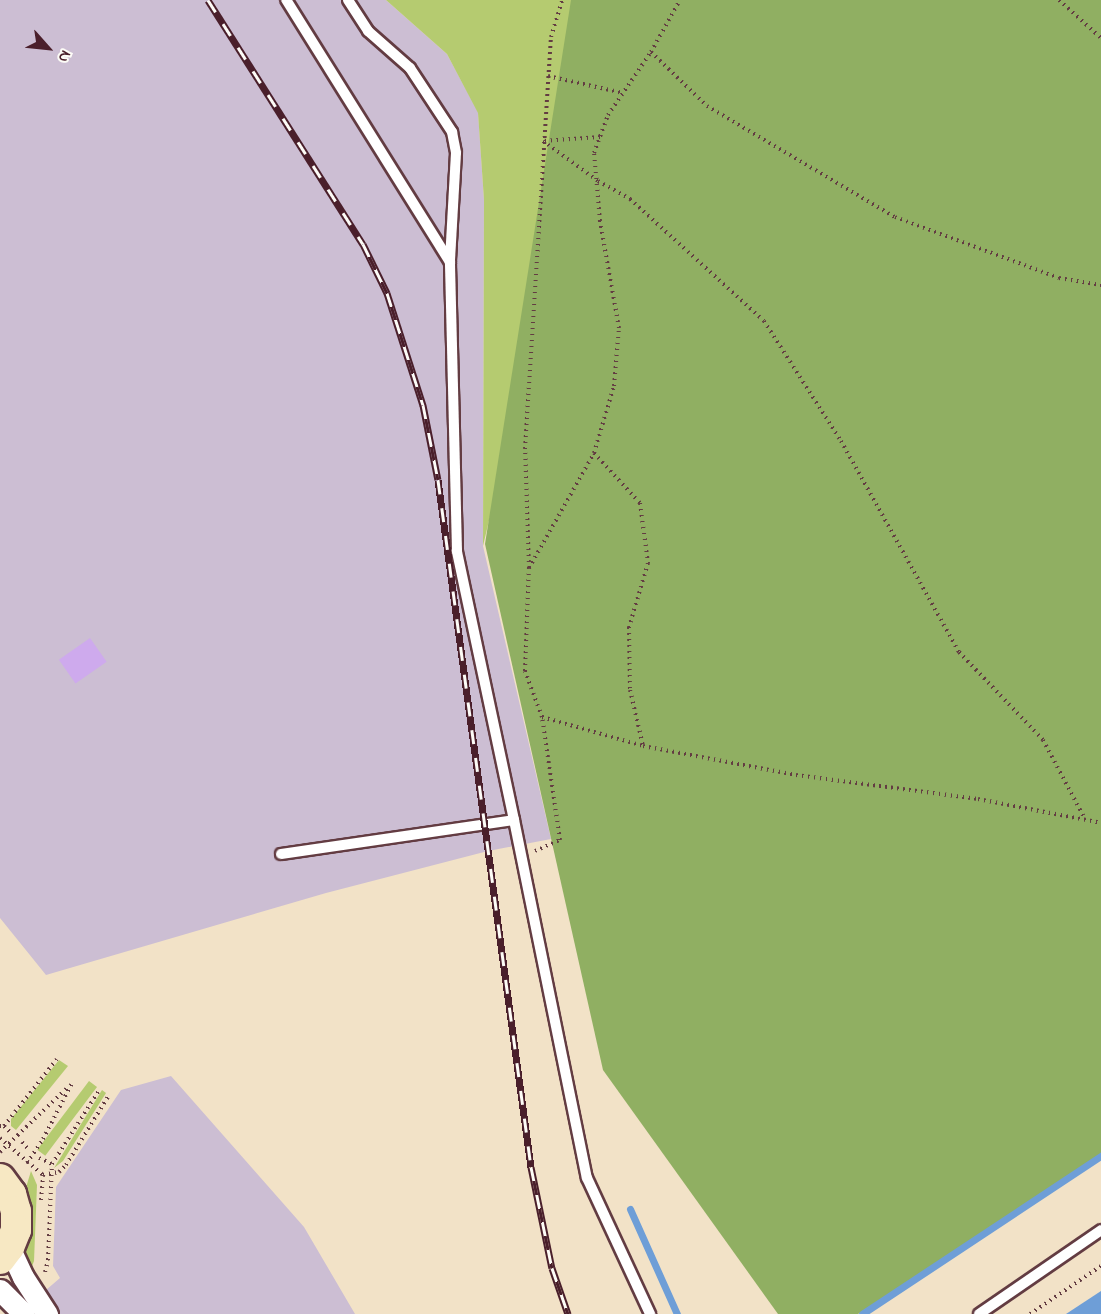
<!DOCTYPE html>
<html>
<head>
<meta charset="utf-8">
<style>
  body { margin:0 }
  #map { position:relative; width:1101px; height:1314px; overflow:hidden; background:#f2e2c7; font-family:"Indie Flower",sans-serif }
  div>[style] { position:absolute }
  .industrial>* { inset:0; background:#ccbed3 }
  .green>* { inset:0; background:#b5cb70; transform-origin:0 0 }
  .forest>* { inset:0; background:#90af62 }
  .water>* { inset:0; background:#6e9ed7 }
  .stream>* { height:7px; margin:-3.5px; padding:0 3.5px; transform-origin:3.5px; border-radius:3.5px; background:#6e9ed7 }
  .building>* { inset:0; background:#ceaaed; transform-origin:0 0 }
  .path>* { height:4px; margin-top:-2px; transform-origin:0; background:repeating-linear-gradient(90deg,#633c42 0 1.5px,transparent 0 6px) }
  .roads { filter:drop-shadow(2px 0 #633c42) drop-shadow(-2px 0 #633c42) drop-shadow(0 2px #633c42) drop-shadow(0 -2px #633c42) }
  .lane>* { height:10px; margin:-5px; padding:0 5px; transform-origin:5px; border-radius:5px; background:#fff }
  .street>* { height:21px; margin:-10.5px; padding:0 10.5px; transform-origin:10.5px; border-radius:10.5px; background:#fff }
  .secondary>* { height:30px; margin:-15px; padding:0 15px; transform-origin:15px; border-radius:15px; background:#f7e8c3 }
  .rail>* { height:7px; margin-top:-3.5px; transform-origin:0; background:repeating-linear-gradient(90deg,#fdfcf7 0 14px,#4a1f2b 0 28px); box-sizing:border-box; border-block:2px solid #4a1f2b }
  span { translate:-50% -50%; white-space:nowrap; text-align:center; line-height:1.15; -webkit-text-stroke:6px #fdfcf7; paint-order:stroke }
  .north { position:absolute; left:18px; top:18px; width:60px; height:60px; -webkit-text-stroke:4px #fdfcf7; paint-order:stroke; rotate:117deg; font-size:16px; font-weight:700; line-height:24px; text-align:center; color:#4a1f2b }
  .north::after { content:''; display:block; margin:auto; width:21px; height:27px; background:#4a1f2b; clip-path:polygon(50% 0,100% 100%,50% 72%,0 100%) }
</style>
</head>
<body>
<div id="map">
  <div class="industrial">
    <div style="clip-path:polygon(0 0,386px 0,447px 54px,478px 112px,484px 200px,483px 546px,551px 839px,488px 851px,326px 893px,46px 975px,0 918px)"></div>
    <div style="clip-path:polygon(171px 1076px,304px 1227px,355px 1314px,18px 1314px,60px 1278px,53px 1266px,56px 1187px,121px 1090px)"></div>
  </div>
  <div class="green">
    <div style="clip-path:polygon(386px 0,612px 0,483px 546px,484px 200px,478px 113px,447px 54px)"></div>
    <div style="clip-path:polygon(59px 1060px,68px 1066px,16px 1130px,11px 1126px,11px 1119px)"></div>
    <div style="left:89px;top:1081px;width:10px;height:86px;rotate:37deg"></div>
    <div style="clip-path:polygon(102px 1090px,106px 1093px,63px 1161px,54px 1168px)"></div>
    <div style="clip-path:polygon(31px 1171px,37px 1185px,34px 1261px,31px 1269px,23px 1260px,24px 1194px)"></div>
  </div>
  <div class="forest">
    <div style="clip-path:polygon(571px 0,1101px 0,1101px 1156px,858px 1314px,778px 1314px,603px 1070px,485px 544px)"></div>
  </div>
  <div class="water">
    <div style="clip-path:polygon(1101px 1291px,1101px 1314px,1066px 1314px)"></div>
  </div>
  <div class="stream">
    <div style="left:630px;top:1209px;width:115px;rotate:65.9deg"></div>
    <div style="left:862px;top:1314px;width:287px;rotate:-33.5deg"></div>
  </div>
  <div class="building">
    <div style="left:90px;top:638px;width:29px;height:38px;rotate:55deg"></div>
  </div>
  <div class="path">
    <div style="left:1059px;top:0;width:57px;rotate:42.1deg"></div>
    <div style="left:651px;top:52px;width:78px;rotate:44deg"></div>
    <div style="left:707px;top:106px;width:218px;rotate:30.6deg"></div>
    <div style="left:895px;top:217px;width:175px;rotate:20.4deg"></div>
    <div style="left:1059px;top:278px;width:43px;rotate:9.5deg"></div>
    <div style="left:548px;top:76px;width:77px;rotate:12.8deg"></div>
    <div style="left:600px;top:137px;width:57px;rotate:176deg"></div>
    <div style="left:543px;top:141px;width:68px;rotate:36deg"></div>
    <div style="left:598px;top:181px;width:37px;rotate:29deg"></div>
    <div style="left:630px;top:199px;width:181px;rotate:42.3deg"></div>
    <div style="left:764px;top:321px;width:143px;rotate:57.3deg"></div>
    <div style="left:841px;top:441px;width:242px;rotate:60.8deg"></div>
    <div style="left:959px;top:652px;width:122px;rotate:46.3deg"></div>
    <div style="left:1043px;top:740px;width:89px;rotate:62deg"></div>
    <div style="left:594px;top:453px;width:68px;rotate:47.4deg"></div>
    <div style="left:640px;top:503px;width:61px;rotate:82.4deg"></div>
    <div style="left:648px;top:563px;width:67px;rotate:106.5deg"></div>
    <div style="left:629px;top:627px;width:63px;rotate:89.1deg"></div>
    <div style="left:630px;top:690px;width:57px;rotate:76.9deg"></div>
    <div style="left:529px;top:568px;width:132px;rotate:-60.5deg"></div>
    <div style="left:594px;top:453px;width:70px;rotate:-73.4deg"></div>
    <div style="left:614px;top:386px;width:58px;rotate:-85.1deg"></div>
    <div style="left:619px;top:328px;width:109px;rotate:-100.1deg"></div>
    <div style="left:600px;top:221px;width:68px;rotate:-95deg"></div>
    <div style="left:594px;top:153px;width:40px;rotate:-69.8deg"></div>
    <div style="left:608px;top:115px;width:76px;rotate:-55.7deg"></div>
    <div style="left:651px;top:52px;width:60px;rotate:-60.9deg"></div>
    <div style="left:542px;top:717px;width:105px;rotate:16deg"></div>
    <div style="left:643px;top:746px;width:156px;rotate:10.7deg"></div>
    <div style="left:796px;top:775px;width:184px;rotate:7.5deg"></div>
    <div style="left:978px;top:799px;width:125px;rotate:11deg"></div>
    <div style="left:535px;top:851px;width:27px;rotate:-24deg"></div>
    <div style="left:560px;top:840px;width:124px;rotate:-98.3deg"></div>
    <div style="left:542px;top:717px;width:49px;rotate:-110.3deg"></div>
    <div style="left:525px;top:671px;width:103px;rotate:-87.8deg"></div>
    <div style="left:529px;top:568px;width:119px;rotate:-91.9deg"></div>
    <div style="left:525px;top:449px;width:413px;rotate:-86.4deg"></div>
    <div style="left:551px;top:37px;width:39px;rotate:-73deg"></div>
    <div style="left:0;top:1126px;width:4px"></div>
    <div style="left:4px;top:1126px;width:11px;rotate:45deg"></div>
    <div style="left:4px;top:1126px;width:85px;rotate:-51.7deg"></div>
    <div style="left:0;top:1138px;width:57px;rotate:40.7deg"></div>
    <div style="left:43px;top:1175px;width:16px;rotate:-11deg"></div>
    <div style="left:59px;top:1172px;width:10px;rotate:-45deg"></div>
    <div style="left:66px;top:1165px;width:82px;rotate:-58.4deg"></div>
    <div style="left:22px;top:1142px;width:9px;rotate:49deg"></div>
    <div style="left:0;top:1152px;width:95px;rotate:-43.7deg"></div>
    <div style="left:39px;top:1158px;width:14px;rotate:25deg"></div>
    <div style="left:27px;top:1163px;width:29px;rotate:-56deg"></div>
    <div style="left:43px;top:1139px;width:63px;rotate:-62.6deg"></div>
    <div style="left:41px;top:1200px;width:25px;rotate:-85deg"></div>
    <div style="left:45px;top:1272px;width:12px;rotate:-76deg"></div>
    <div style="left:48px;top:1260px;width:96px;rotate:-87.6deg"></div>
    <div style="left:52px;top:1164px;width:89px;rotate:-57.4deg"></div>
    <div style="left:1030px;top:1314px;width:86px;rotate:-34.1deg"></div>
  </div>
  <div class="roads">
    <div class="lane">
      <div style="left:348px;top:0;width:37px;rotate:57deg"></div>
      <div style="left:368px;top:31px;width:56px;rotate:41.4deg"></div>
      <div style="left:410px;top:68px;width:77px;rotate:56.7deg"></div>
      <div style="left:452px;top:132px;width:21px;rotate:79deg"></div>
      <div style="left:456px;top:153px;width:109px;rotate:93.2deg"></div>
      <div style="left:514px;top:820px;width:365px;rotate:78.5deg"></div>
      <div style="left:587px;top:1178px;width:150px;rotate:65.1deg"></div>
      <div style="left:281px;top:854px;width:235px;rotate:-8.3deg"></div>
      <div style="left:514px;top:820px;width:275px;rotate:-102deg"></div>
      <div style="left:457px;top:551px;width:289px;rotate:-91.4deg"></div>
      <div style="left:450px;top:262px;width:309px;rotate:-122deg"></div>
      <div style="left:979px;top:1314px;width:148px;rotate:-34.5deg"></div>
    </div>
    <div class="street">
      <div style="left:9px;top:1247px;width:33px;rotate:65deg"></div>
      <div style="left:23px;top:1277px;width:44px;rotate:57deg"></div>
      <div style="left:0;top:1290px;width:34px;rotate:45deg"></div>
    </div>
    <div class="secondary">
      <div style="left:0;top:1179px;width:19px;rotate:54deg"></div>
      <div style="left:11px;top:1194px;width:18px;rotate:74deg"></div>
      <div style="left:16px;top:1211px;width:19px;rotate:90deg"></div>
      <div style="left:16px;top:1230px;width:18px;rotate:112deg"></div>
      <div style="left:9px;top:1247px;width:15px;rotate:127deg"></div>
    </div>
  </div>
  <div class="rail">
    <div style="left:208px;top:0;width:289px;rotate:57.6deg"></div>
    <div style="left:363px;top:244px;width:55px;rotate:63.9deg"></div>
    <div style="left:387px;top:293px;width:118px;rotate:72.2deg"></div>
    <div style="left:423px;top:405px;width:76px;rotate:78.7deg"></div>
    <div style="left:438px;top:480px;width:693px;rotate:82.29deg"></div>
    <div style="left:531px;top:1167px;width:103px;rotate:78.3deg"></div>
    <div style="left:552px;top:1268px;width:49px;rotate:70.8deg"></div>
  </div>
  <div class="north">N</div>
</div>
</body>
</html>
